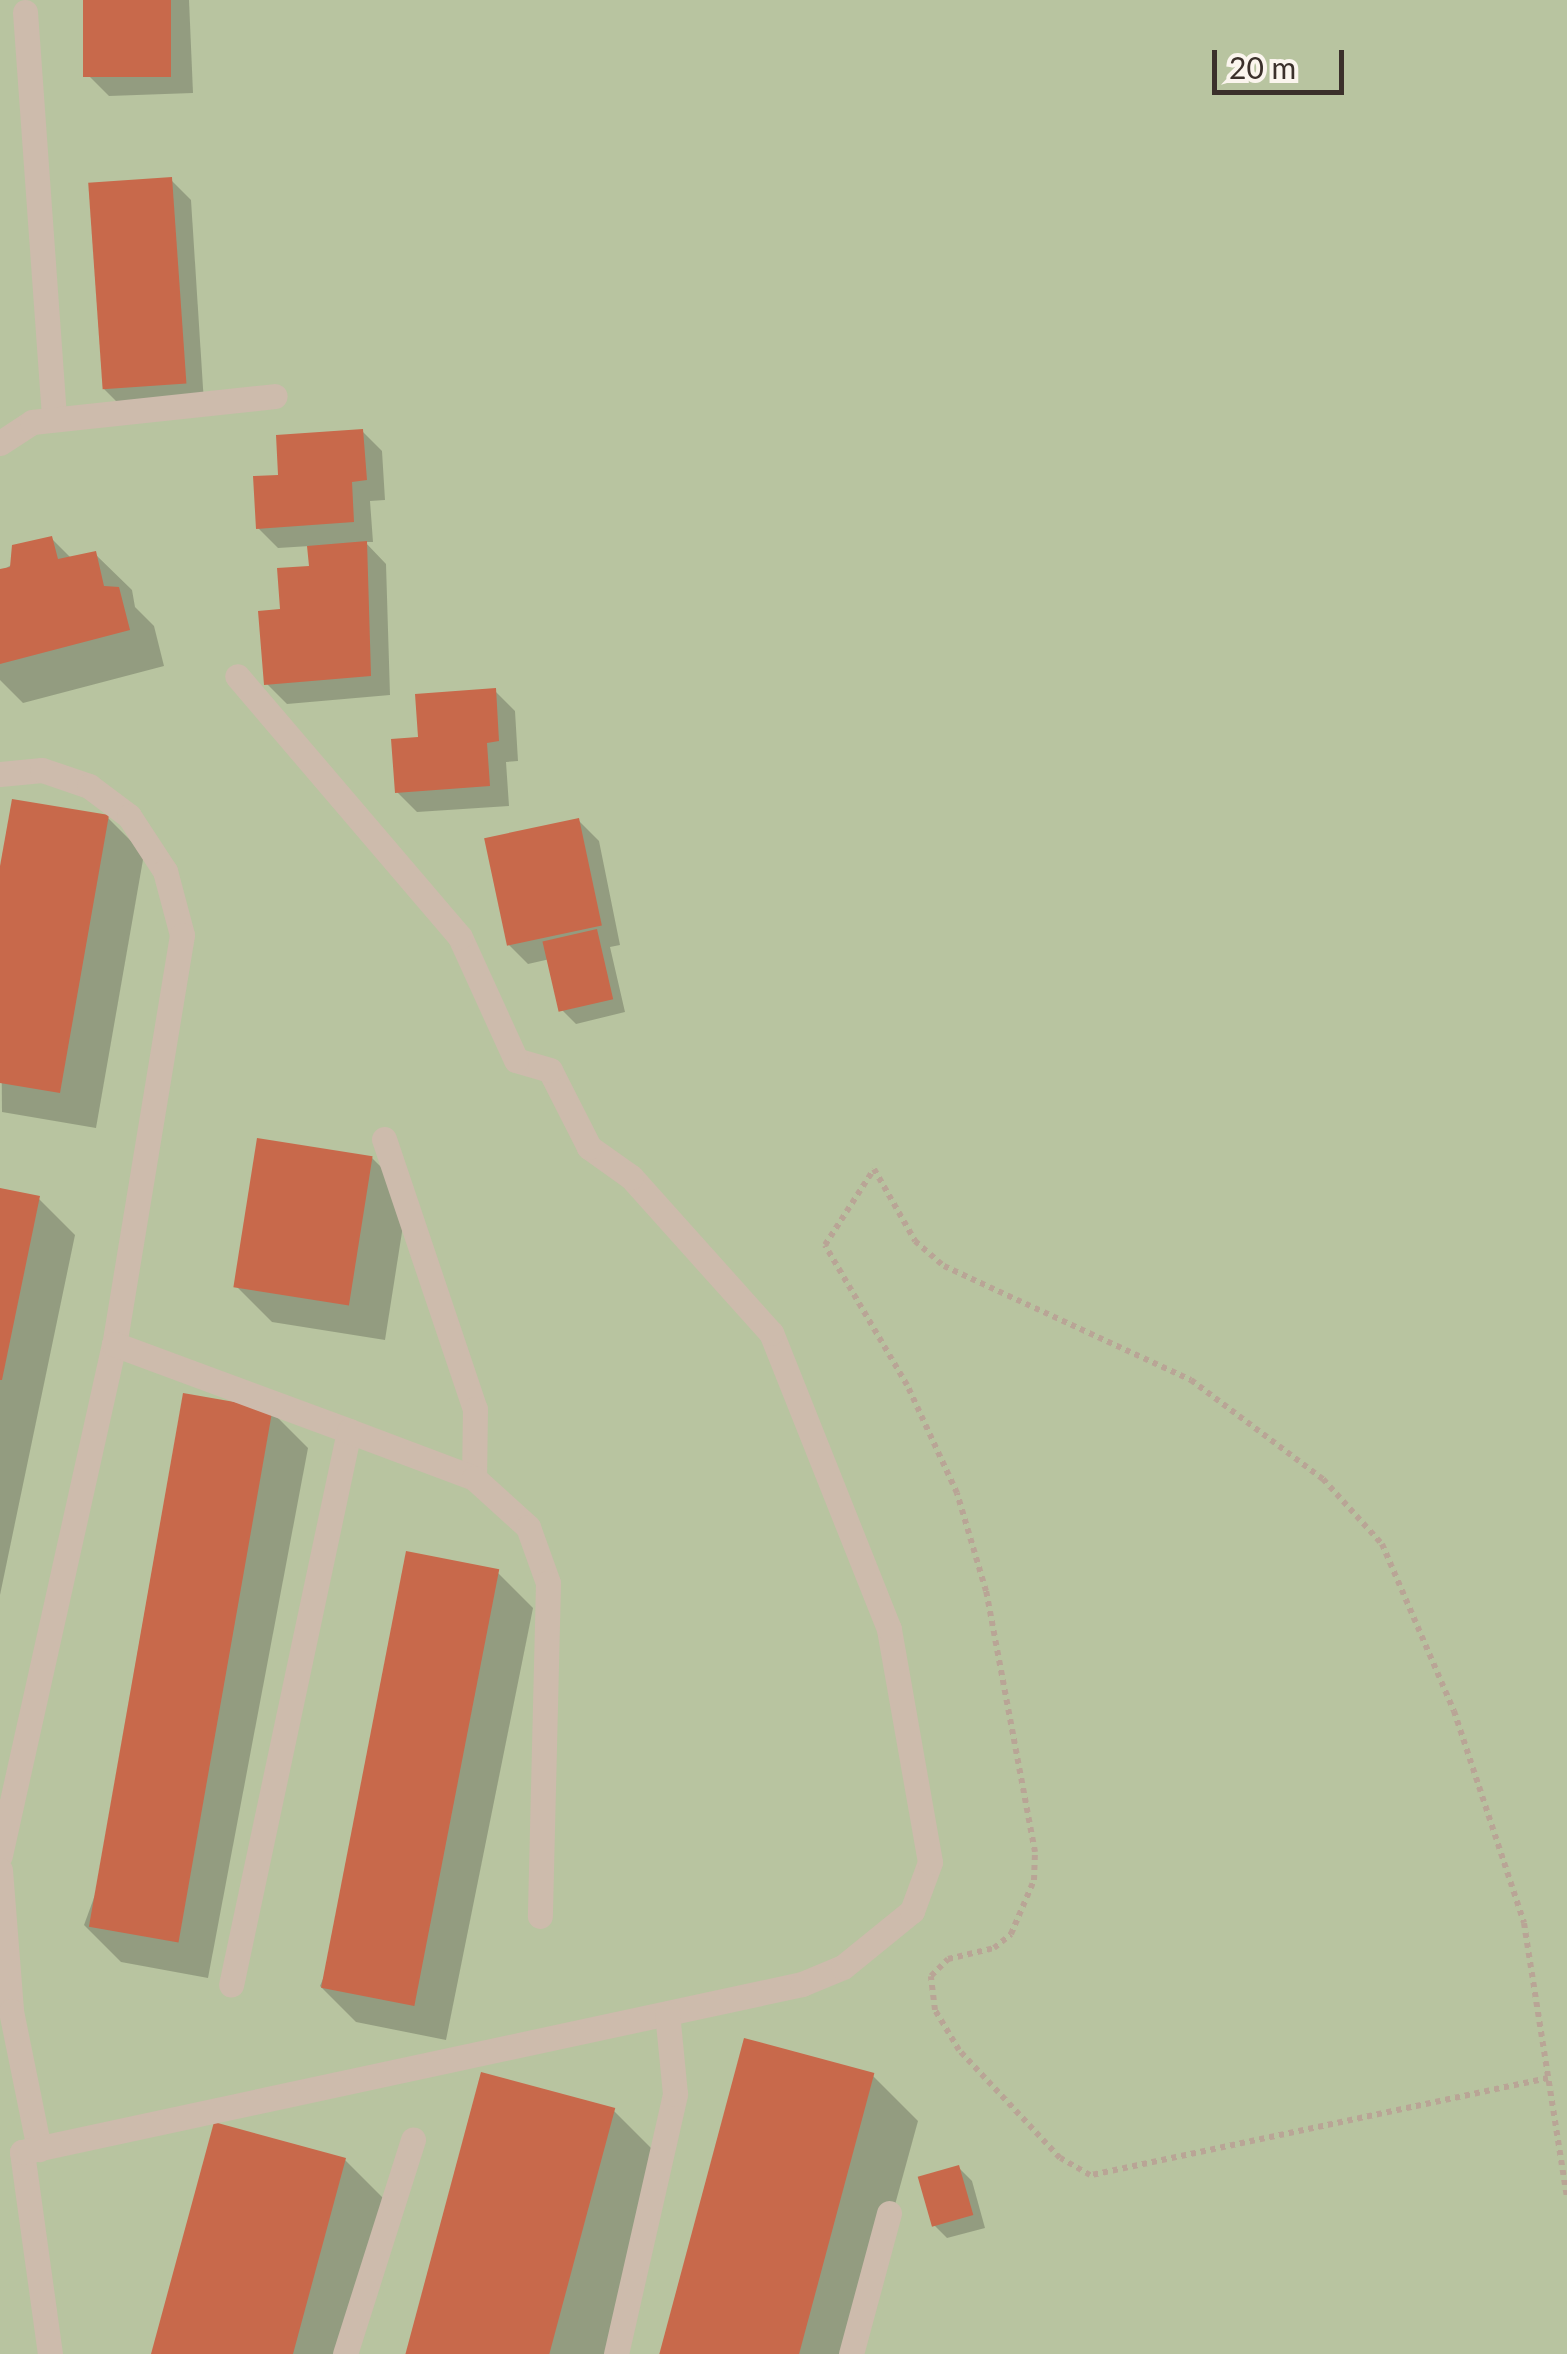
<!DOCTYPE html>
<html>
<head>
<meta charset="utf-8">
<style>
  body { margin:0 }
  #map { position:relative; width:1567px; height:2354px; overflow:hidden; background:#f4ebe1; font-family:Lato,sans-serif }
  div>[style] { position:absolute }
  .green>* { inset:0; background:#b8c4a0; transform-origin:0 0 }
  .shadow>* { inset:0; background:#0003 }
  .building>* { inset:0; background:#c8694b; transform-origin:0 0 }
  .path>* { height:6px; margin-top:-3px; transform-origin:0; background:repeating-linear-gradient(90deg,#b9a596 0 5px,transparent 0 10px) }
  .minor>* { height:25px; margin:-12.5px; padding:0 12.5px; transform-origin:12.5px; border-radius:12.5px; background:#cdbbac }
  span { translate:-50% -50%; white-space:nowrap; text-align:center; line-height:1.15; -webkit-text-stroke:10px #fbf5ee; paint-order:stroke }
  .scale { position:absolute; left:1212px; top:50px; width:132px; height:45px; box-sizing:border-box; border:5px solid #3b302b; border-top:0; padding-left:12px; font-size:30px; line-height:35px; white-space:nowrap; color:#3b302b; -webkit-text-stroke:8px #fbf5ee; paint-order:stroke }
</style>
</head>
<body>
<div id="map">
  <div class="green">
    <div style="left:0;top:0;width:1567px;height:2354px"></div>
  </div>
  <div class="shadow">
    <div style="clip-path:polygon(86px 0,189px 0,193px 93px,109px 96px,89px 76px)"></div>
    <div style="clip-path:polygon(171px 180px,191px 200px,204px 403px,123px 408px,103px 388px)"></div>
    <div style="clip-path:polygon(362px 431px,382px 451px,385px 500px,370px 501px,373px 542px,365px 542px,386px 564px,390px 695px,287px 704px,267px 684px,283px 612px,312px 568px,310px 546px,278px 548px,258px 528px,281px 477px)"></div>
    <div style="clip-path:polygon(52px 539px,72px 559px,95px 554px,132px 590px,135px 607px,154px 626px,164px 666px,23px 703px,0 680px,0 572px)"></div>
    <div style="clip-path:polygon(495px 691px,515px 711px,518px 761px,506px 762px,509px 806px,417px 812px,397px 792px,421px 740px)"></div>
    <div style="clip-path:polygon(108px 818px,144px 854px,96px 1128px,2px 1112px,0 881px)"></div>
    <div style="clip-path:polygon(579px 821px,599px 841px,620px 945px,610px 947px,625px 1012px,576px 1024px,562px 1010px,550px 959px,528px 964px,507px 943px)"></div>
    <div style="clip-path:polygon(372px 1158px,408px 1194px,385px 1340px,272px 1322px,236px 1286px)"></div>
    <div style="clip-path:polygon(0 1191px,39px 1199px,75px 1235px,0 1595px)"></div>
    <div style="clip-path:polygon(272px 1412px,308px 1448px,208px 1978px,121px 1962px,84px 1925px)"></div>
    <div style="clip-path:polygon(497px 1572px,533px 1608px,446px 2040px,356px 2022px,320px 1986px)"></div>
    <div style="clip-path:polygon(872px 2075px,918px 2121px,854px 2354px,660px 2354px)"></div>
    <div style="clip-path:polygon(614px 2111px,659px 2156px,605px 2354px,406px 2354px)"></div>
    <div style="clip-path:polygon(345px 2160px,391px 2206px,350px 2354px,153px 2354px)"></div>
    <div style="clip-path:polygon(959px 2168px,972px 2181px,985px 2228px,947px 2238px,934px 2225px)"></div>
  </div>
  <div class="building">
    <div style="left:83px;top:0;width:88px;height:77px"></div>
    <div style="left:172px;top:177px;width:207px;height:84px;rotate:86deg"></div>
    <div style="clip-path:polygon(363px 429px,367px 480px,352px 482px,354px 522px,256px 529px,253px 476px,278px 475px,276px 435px)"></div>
    <div style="clip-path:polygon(52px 536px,58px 559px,96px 551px,104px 586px,119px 587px,130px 630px,0 664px,0 569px,10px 567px,12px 545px)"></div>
    <div style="clip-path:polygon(367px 541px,371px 676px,264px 685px,258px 611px,280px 609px,277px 568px,309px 566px,307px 546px)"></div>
    <div style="clip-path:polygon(496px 688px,499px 741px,487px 743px,490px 786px,395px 793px,391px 739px,418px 737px,415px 694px)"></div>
    <div style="clip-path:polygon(12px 799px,109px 815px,60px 1093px,0 1083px,0 866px)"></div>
    <div style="left:579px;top:818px;width:110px;height:97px;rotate:78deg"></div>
    <div style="left:597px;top:929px;width:72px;height:56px;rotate:77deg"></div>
    <div style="left:257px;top:1138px;width:117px;height:151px;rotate:9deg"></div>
    <div style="clip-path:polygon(0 1188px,40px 1196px,2px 1380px,0 1380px)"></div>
    <div style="left:183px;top:1393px;width:91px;height:542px;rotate:10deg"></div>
    <div style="left:406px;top:1551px;width:95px;height:445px;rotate:11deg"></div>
    <div style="left:744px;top:2038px;width:135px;height:328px;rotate:15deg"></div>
    <div style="left:481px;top:2072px;width:139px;height:293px;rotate:15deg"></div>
    <div style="clip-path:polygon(214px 2122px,346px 2158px,293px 2354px,151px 2354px)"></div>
    <div style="left:959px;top:2165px;width:52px;height:43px;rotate:74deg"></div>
  </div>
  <div class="path">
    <div style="left:1548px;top:2078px;width:468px;rotate:168deg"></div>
    <div style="left:1090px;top:2175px;width:34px;rotate:-150deg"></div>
    <div style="left:1060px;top:2158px;width:148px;rotate:-133.1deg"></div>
    <div style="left:959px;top:2050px;width:47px;rotate:-121deg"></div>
    <div style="left:935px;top:2010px;width:34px;rotate:-97deg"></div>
    <div style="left:931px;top:1976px;width:24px;rotate:-45deg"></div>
    <div style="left:948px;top:1959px;width:47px;rotate:-13.4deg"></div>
    <div style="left:994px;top:1948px;width:22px;rotate:-39deg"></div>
    <div style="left:1011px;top:1934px;width:59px;rotate:-66.9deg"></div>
    <div style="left:1034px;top:1880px;width:28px;rotate:-88deg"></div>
    <div style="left:1035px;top:1852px;width:266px;rotate:-100.6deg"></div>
    <div style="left:986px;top:1591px;width:102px;rotate:-106.5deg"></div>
    <div style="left:957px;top:1493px;width:119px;rotate:-114.8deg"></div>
    <div style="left:907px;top:1385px;width:162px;rotate:-120.4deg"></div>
    <div style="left:825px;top:1245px;width:90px;rotate:-57.2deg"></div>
    <div style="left:874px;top:1169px;width:83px;rotate:60.3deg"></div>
    <div style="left:915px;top:1241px;width:38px;rotate:41deg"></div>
    <div style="left:944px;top:1266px;width:272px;rotate:24.8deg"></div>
    <div style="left:1191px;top:1380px;width:165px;rotate:36.9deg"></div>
    <div style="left:1323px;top:1479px;width:88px;rotate:47.8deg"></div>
    <div style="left:1382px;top:1544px;width:182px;rotate:66.7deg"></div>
    <div style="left:1454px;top:1711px;width:223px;rotate:71.7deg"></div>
    <div style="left:1524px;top:1923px;width:277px;rotate:81.1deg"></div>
  </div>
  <div class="minor">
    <div style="left:25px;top:12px;width:408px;rotate:85.9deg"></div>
    <div style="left:0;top:443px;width:38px;rotate:-33deg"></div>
    <div style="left:32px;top:422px;width:244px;rotate:-6.1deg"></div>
    <div style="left:0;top:774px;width:42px;rotate:-5.4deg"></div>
    <div style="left:42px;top:770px;width:50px;rotate:18.8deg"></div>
    <div style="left:89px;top:786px;width:50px;rotate:36.9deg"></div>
    <div style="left:129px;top:816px;width:66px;rotate:56.8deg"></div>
    <div style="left:165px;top:871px;width:66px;rotate:75.1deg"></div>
    <div style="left:182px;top:935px;width:415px;rotate:99.4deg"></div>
    <div style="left:114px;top:1344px;width:524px;rotate:102.58deg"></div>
    <div style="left:384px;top:1139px;width:285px;rotate:71.4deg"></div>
    <div style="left:475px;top:1409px;width:69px;rotate:90.8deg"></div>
    <div style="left:114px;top:1344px;width:251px;rotate:20.3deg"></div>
    <div style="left:349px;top:1431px;width:566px;rotate:102.02deg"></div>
    <div style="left:349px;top:1431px;width:134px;rotate:20.6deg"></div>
    <div style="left:474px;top:1478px;width:73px;rotate:42.2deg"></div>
    <div style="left:528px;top:1527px;width:59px;rotate:70.3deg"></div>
    <div style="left:548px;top:1583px;width:333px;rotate:91.4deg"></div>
    <div style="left:0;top:1870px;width:141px;rotate:85.5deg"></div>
    <div style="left:11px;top:2011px;width:141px;rotate:78.5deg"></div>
    <div style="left:50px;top:2354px;width:204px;rotate:-97.9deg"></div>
    <div style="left:22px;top:2152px;width:798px;rotate:-12.15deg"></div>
    <div style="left:802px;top:1984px;width:44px;rotate:-22.5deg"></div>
    <div style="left:843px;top:1967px;width:89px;rotate:-39.1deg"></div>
    <div style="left:912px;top:1911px;width:52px;rotate:-69.8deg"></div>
    <div style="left:930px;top:1862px;width:237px;rotate:-100deg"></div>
    <div style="left:889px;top:1629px;width:319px;rotate:-111.7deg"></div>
    <div style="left:771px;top:1333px;width:210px;rotate:-131.9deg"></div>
    <div style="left:631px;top:1177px;width:52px;rotate:-144.5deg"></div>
    <div style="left:589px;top:1147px;width:86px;rotate:-116.9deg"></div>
    <div style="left:550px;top:1070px;width:35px;rotate:-164deg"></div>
    <div style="left:516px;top:1060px;width:135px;rotate:-114.5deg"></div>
    <div style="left:460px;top:937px;width:343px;rotate:-130.5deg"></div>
    <div style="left:345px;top:2354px;width:225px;rotate:-72.4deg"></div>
    <div style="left:616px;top:2354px;width:267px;rotate:-77.2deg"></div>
    <div style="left:675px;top:2094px;width:81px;rotate:-95.6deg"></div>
    <div style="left:851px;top:2354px;width:146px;rotate:-74.9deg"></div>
  </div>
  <div class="scale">20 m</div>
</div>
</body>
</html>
